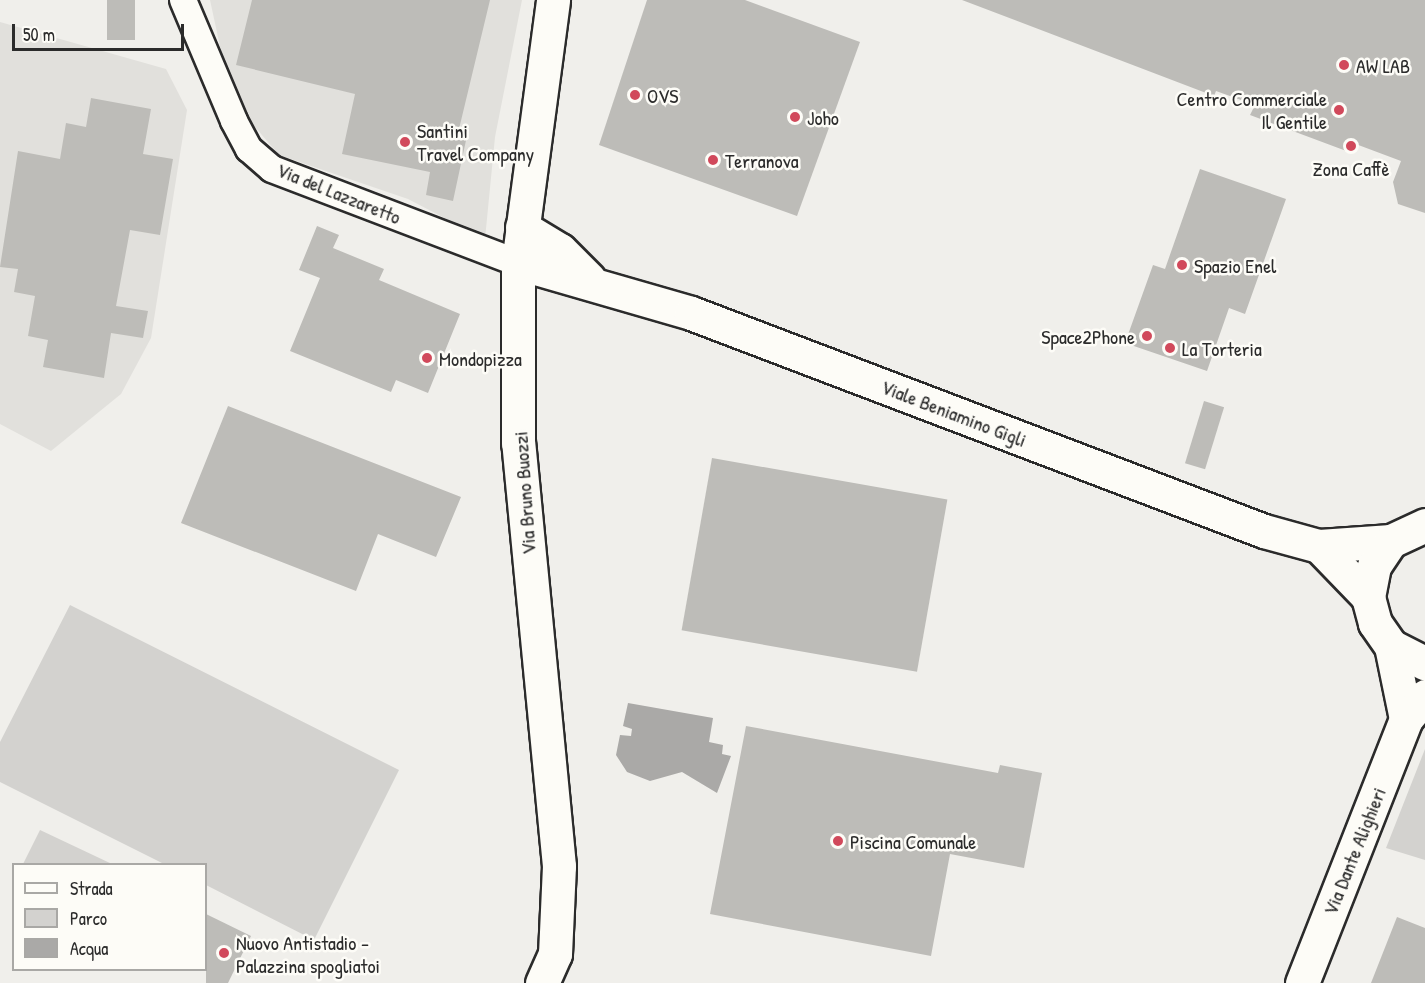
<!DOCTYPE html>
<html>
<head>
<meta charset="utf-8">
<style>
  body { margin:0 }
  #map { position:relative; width:1425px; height:983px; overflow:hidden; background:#f0efeb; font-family:"Patrick Hand",sans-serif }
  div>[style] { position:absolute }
  .built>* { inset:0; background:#e1e0dc }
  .green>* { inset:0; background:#d3d2cf }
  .water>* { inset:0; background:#aaa9a7 }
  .building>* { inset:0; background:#bdbcb8; transform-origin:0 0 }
  .roads { filter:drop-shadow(2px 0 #2b2b2b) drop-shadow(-2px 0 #2b2b2b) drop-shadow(0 2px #2b2b2b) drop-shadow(0 -2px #2b2b2b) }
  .minor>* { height:26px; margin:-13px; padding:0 13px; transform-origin:13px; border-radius:13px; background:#fdfcf7 }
  .tertiary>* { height:33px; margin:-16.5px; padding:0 16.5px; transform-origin:16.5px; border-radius:16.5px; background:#fdfcf7 }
  .secondary>* { height:33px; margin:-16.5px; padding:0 16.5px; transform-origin:16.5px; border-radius:16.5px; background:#fdfcf7 }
  .dots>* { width:16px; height:16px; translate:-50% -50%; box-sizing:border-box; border:3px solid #fdfcf7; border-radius:50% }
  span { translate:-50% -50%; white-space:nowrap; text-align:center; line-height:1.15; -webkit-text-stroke:5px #fdfcf7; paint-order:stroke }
  .poi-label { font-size:20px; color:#2b2b2b }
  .left { translate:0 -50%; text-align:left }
  .right { translate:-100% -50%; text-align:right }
  .street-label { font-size:20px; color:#2b2b2b }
  .legend { position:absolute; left:12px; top:863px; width:195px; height:108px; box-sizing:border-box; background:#fdfcf7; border:2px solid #a9a8a5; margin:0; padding:8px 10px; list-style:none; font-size:18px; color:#2b2b2b }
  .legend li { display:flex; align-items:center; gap:12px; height:30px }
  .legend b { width:30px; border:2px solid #a9a8a5 }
  .scale { position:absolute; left:12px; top:24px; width:172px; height:27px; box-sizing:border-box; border:3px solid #2b2b2b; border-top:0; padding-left:8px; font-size:18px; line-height:21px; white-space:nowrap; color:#2b2b2b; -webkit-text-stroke:4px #fdfcf7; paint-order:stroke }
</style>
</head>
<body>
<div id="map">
  <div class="built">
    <div style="clip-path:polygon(210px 0,522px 0,495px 137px,485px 239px,408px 199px,279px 155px,249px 120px,227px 79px)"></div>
    <div style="clip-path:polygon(0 22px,166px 69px,187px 110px,151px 338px,121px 394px,51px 451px,0 424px)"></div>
  </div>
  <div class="green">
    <div style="clip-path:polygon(70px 605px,399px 770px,314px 940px,206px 885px,206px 864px,164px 864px,0 782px,0 742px)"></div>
    <div style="clip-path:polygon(1425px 749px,1425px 860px,1386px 848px)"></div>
    <div style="clip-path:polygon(40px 830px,112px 864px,23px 864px)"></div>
  </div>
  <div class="water">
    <div style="clip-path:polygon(628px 703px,713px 718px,709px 742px,723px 745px,722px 754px,731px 756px,717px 793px,682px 772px,650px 781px,627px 772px,616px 755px,620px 735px,631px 736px,632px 729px,623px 726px)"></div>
  </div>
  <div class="building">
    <div style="left:107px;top:0;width:28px;height:40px"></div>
    <div style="clip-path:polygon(252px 0,490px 0,459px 129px,468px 131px,453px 201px,426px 195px,430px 172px,342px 154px,355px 94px,236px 65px)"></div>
    <div style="clip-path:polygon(647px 0,745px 0,860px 42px,797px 216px,599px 145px)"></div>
    <div style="clip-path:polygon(962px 0,1425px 0,1425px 213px,1398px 204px,1393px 182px,1401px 161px,1353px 143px,1349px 152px,1250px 115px,1255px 105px,1216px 91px,1214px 96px)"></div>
    <div style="clip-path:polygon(91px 98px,151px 109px,143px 154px,173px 159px,160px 235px,130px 230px,116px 306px,148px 311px,143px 338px,111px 333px,104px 378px,43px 367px,48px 340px,28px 336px,35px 296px,14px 292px,18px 269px,0 267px,18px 151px,60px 159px,66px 123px,86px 127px)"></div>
    <div style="clip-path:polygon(1200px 169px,1286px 199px,1245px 314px,1229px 308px,1207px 371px,1125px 343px,1153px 265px,1165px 269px)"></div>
    <div style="clip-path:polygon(317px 226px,339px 235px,333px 248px,384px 269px,379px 280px,460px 314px,428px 393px,396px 380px,391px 392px,290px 351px,320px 278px,299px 270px)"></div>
    <div style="left:1204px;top:401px;width:21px;height:65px;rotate:17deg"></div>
    <div style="clip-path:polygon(228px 406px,461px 497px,436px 557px,378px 534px,356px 591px,181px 523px)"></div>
    <div style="left:712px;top:458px;width:239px;height:175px;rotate:10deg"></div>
    <div style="clip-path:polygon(746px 726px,998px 773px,1000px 765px,1042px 773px,1024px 868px,950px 854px,931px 956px,710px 914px)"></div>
    <div style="clip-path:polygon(206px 914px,251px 936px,228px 983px,206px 983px)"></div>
    <div style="clip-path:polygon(1397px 917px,1425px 928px,1425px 983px,1371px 983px)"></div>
  </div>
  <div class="roads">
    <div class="minor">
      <div style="left:183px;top:0;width:131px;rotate:67.1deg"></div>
      <div style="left:234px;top:121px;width:32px;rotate:62deg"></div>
      <div style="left:249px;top:149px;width:30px;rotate:41deg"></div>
      <div style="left:272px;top:169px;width:263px;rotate:20.9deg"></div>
    </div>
    <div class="tertiary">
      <div style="left:522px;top:227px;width:44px;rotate:31.2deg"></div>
      <div style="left:560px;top:250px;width:41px;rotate:45deg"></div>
      <div style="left:518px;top:263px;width:180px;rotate:16.1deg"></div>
      <div style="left:691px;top:313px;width:613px;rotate:20.83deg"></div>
      <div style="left:1264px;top:531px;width:57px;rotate:15.3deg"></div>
      <div style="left:1319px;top:546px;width:72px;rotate:-4deg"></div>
      <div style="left:1319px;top:546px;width:71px;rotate:46.1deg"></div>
      <div style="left:542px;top:983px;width:32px;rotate:-66deg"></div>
      <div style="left:555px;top:954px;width:88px;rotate:-87.4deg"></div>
      <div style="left:559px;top:866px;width:425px;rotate:-95.5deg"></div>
      <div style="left:518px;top:443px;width:180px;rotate:-90deg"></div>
      <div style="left:518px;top:263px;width:265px;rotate:-82.4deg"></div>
    </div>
    <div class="secondary">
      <div style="left:1391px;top:646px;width:38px;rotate:27deg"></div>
      <div style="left:1406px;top:719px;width:75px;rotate:-101.6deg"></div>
      <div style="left:1391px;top:646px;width:28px;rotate:-125deg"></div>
      <div style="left:1375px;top:623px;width:27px;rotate:-105deg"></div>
      <div style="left:1368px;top:597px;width:32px;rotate:-79deg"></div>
      <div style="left:1374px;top:566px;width:30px;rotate:-56deg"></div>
      <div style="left:1391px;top:541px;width:38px;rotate:-25deg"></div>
      <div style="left:1302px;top:983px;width:284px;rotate:-68.5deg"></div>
      <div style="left:1406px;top:719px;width:30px;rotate:-50deg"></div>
    </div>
  </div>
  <div class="dots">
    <div style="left:1344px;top:65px;background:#d1495b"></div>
    <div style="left:635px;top:95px;background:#d1495b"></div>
    <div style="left:1339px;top:110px;background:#d1495b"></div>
    <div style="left:795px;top:117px;background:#d1495b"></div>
    <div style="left:405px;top:142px;background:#d1495b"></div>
    <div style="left:1351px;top:146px;background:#d1495b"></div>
    <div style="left:713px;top:160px;background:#d1495b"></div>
    <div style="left:1182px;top:265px;background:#d1495b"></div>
    <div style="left:1147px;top:336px;background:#d1495b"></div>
    <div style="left:1170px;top:348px;background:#d1495b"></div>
    <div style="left:427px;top:358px;background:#d1495b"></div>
    <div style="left:838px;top:841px;background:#d1495b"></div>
    <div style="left:224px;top:953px;background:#d1495b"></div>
  </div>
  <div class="poi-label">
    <span class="left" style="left:1356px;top:65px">AW LAB</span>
    <span class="left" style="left:647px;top:95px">OVS</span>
    <span class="right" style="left:1327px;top:110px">Centro Commerciale<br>Il Gentile</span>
    <span class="left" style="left:807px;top:117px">Joho</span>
    <span class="left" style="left:417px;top:142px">Santini<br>Travel Company</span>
    <span class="left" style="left:725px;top:160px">Terranova</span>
    <span style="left:1351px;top:168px">Zona Caffè</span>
    <span class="left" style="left:1194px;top:265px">Spazio Enel</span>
    <span class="right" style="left:1135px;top:336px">Space2Phone</span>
    <span class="left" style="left:1182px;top:348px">La Torteria</span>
    <span class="left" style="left:439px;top:358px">Mondopizza</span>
    <span class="left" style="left:850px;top:841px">Piscina Comunale</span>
    <span class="left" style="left:236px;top:954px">Nuovo Antistadio -<br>Palazzina spogliatoi</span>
  </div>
  <div class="street-label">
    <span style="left:339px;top:193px;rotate:22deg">Via del Lazzaretto</span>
    <span style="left:954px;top:413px;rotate:21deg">Viale Beniamino Gigli</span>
    <span style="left:524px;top:493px;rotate:-94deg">Via Bruno Buozzi</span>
    <span style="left:1354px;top:851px;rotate:-68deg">Via Dante Alighieri</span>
  </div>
  <ul class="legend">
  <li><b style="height:8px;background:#fdfcf7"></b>Strada</li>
  <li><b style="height:16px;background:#d3d2cf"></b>Parco</li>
  <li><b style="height:16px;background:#aaa9a7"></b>Acqua</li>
  </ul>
  <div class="scale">50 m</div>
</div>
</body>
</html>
